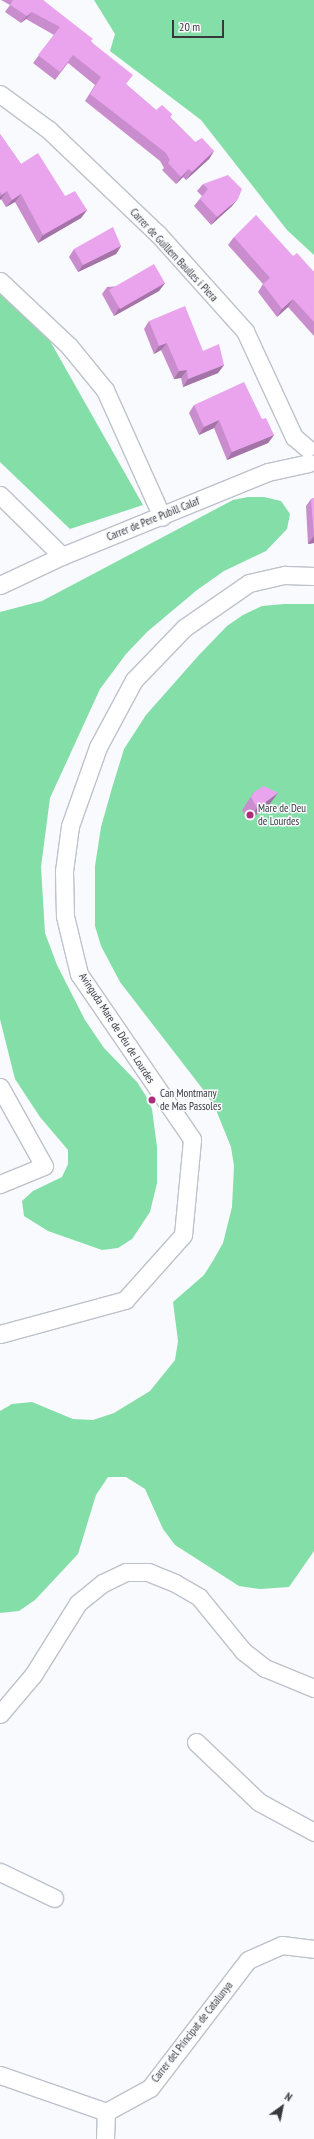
<!DOCTYPE html>
<html>
<head>
<meta charset="utf-8">
<style>
  body { margin:0 }
  #map { position:relative; width:314px; height:2139px; overflow:hidden; background:#f8fafd; font-family:"PT Sans Narrow",sans-serif }
  div>[style] { position:absolute }
  .green>* { inset:0; background:#84dea8 }
  .roads { filter:drop-shadow(1px 0 #bdc2cb) drop-shadow(-1px 0 #bdc2cb) drop-shadow(0 1px #bdc2cb) drop-shadow(0 -1px #bdc2cb) }
  .minor>* { height:17px; margin:-8.5px; padding:0 8.5px; transform-origin:8.5px; border-radius:8.5px; background:#fff }
  .wall>* { inset:0; background:#c98dcd }
  .shaded-wall>* { inset:0; background:#a473a7 }
  .building>* { inset:0; background:#eaa4ee; transform-origin:0 0 }
  .dots>* { width:11px; height:11px; translate:-50% -50%; box-sizing:border-box; border:2px solid #f8fafd; border-radius:50% }
  span { translate:-50% -50%; white-space:nowrap; text-align:center; line-height:1.15; -webkit-text-stroke:3px #f8fafd; paint-order:stroke }
  .street-label { font-size:11px; color:#37393d }
  .poi-label { font-size:11px; color:#37393d }
  .left { translate:0 -50%; text-align:left }
  .north { position:absolute; left:262px; top:2087px; width:40px; height:40px; -webkit-text-stroke:3px #f8fafd; paint-order:stroke; rotate:33deg; font-size:11px; font-weight:700; line-height:16px; text-align:center; color:#37393d }
  .north::after { content:''; display:block; margin:auto; width:14px; height:18px; background:#37393d; clip-path:polygon(50% 0,100% 100%,50% 72%,0 100%) }
  .scale { position:absolute; left:172px; top:20px; width:52px; height:18px; box-sizing:border-box; border:2px solid #37393d; border-top:0; padding-left:5px; font-size:12px; line-height:14px; white-space:nowrap; color:#37393d; -webkit-text-stroke:3px #f8fafd; paint-order:stroke }
</style>
</head>
<body>
<div id="map">
  <div class="green">
    <div style="clip-path:polygon(94px 0,314px 0,314px 255px,287px 230px,201px 120px,110px 51px,115px 34px)"></div>
    <div style="clip-path:polygon(0 288px,50px 341px,143px 505px,70px 529px,0 462px)"></div>
    <div style="clip-path:polygon(248px 497px,264px 497px,281px 501px,290px 514px,287px 529px,266px 551px,224px 571px,197px 590px,147px 632px,126px 654px,100px 689px,50px 798px,41px 867px,45px 933px,57px 965px,85px 1020px,104px 1048px,137px 1082px,146px 1096px,152px 1109px,157px 1147px,157px 1183px,150px 1212px,132px 1239px,118px 1248px,102px 1250px,48px 1231px,24px 1216px,22px 1201px,33px 1191px,62px 1177px,68px 1164px,68px 1150px,40px 1117px,15px 1079px,0 1019px,0 612px,42px 601px,233px 500px)"></div>
    <div style="clip-path:polygon(284px 604px,314px 604px,314px 1551px,289px 1587px,260px 1589px,239px 1586px,175px 1545px,163px 1529px,145px 1489px,126px 1477px,108px 1477px,96px 1495px,78px 1554px,35px 1600px,19px 1611px,0 1613px,0 1411px,12px 1404px,32px 1402px,73px 1419px,93px 1420px,114px 1413px,150px 1391px,175px 1360px,178px 1341px,173px 1302px,204px 1275px,214px 1259px,223px 1243px,232px 1207px,234px 1166px,231px 1147px,216px 1110px,205px 1092px,120px 982px,101px 946px,95px 926px,95px 866px,101px 827px,112px 788px,124px 749px,146px 715px,199px 655px,227px 626px,243px 615px,262px 606px)"></div>
  </div>
  <div class="roads">
    <div class="minor">
      <div style="left:0;top:94px;width:61px;rotate:36.3deg"></div>
      <div style="left:49px;top:130px;width:151px;rotate:43.7deg"></div>
      <div style="left:158px;top:234px;width:130px;rotate:48.1deg"></div>
      <div style="left:245px;top:331px;width:117px;rotate:65.2deg"></div>
      <div style="left:294px;top:437px;width:17px;rotate:40deg"></div>
      <div style="left:0;top:281px;width:95px;rotate:43.3deg"></div>
      <div style="left:69px;top:346px;width:57px;rotate:50.7deg"></div>
      <div style="left:105px;top:390px;width:139px;rotate:65.8deg"></div>
      <div style="left:0;top:495px;width:87px;rotate:44.5deg"></div>
      <div style="left:0;top:585px;width:68px;rotate:-25.1deg"></div>
      <div style="left:62px;top:556px;width:222px;rotate:-22.2deg"></div>
      <div style="left:268px;top:472px;width:42px;rotate:-12.4deg"></div>
      <div style="left:0;top:1087px;width:90px;rotate:60.9deg"></div>
      <div style="left:44px;top:1166px;width:48px;rotate:157.8deg"></div>
      <div style="left:0;top:1334px;width:130px;rotate:-15.2deg"></div>
      <div style="left:125px;top:1300px;width:87px;rotate:-48.3deg"></div>
      <div style="left:183px;top:1235px;width:96px;rotate:-84.6deg"></div>
      <div style="left:192px;top:1139px;width:200px;rotate:-124.4deg"></div>
      <div style="left:79px;top:974px;width:60px;rotate:-103.6deg"></div>
      <div style="left:65px;top:916px;width:45px;rotate:-91.3deg"></div>
      <div style="left:64px;top:871px;width:45px;rotate:-82.4deg"></div>
      <div style="left:70px;top:826px;width:84px;rotate:-70.5deg"></div>
      <div style="left:98px;top:747px;width:76px;rotate:-61.8deg"></div>
      <div style="left:134px;top:680px;width:72px;rotate:-46.1deg"></div>
      <div style="left:184px;top:628px;width:79px;rotate:-34.7deg"></div>
      <div style="left:249px;top:583px;width:37px;rotate:-13deg"></div>
      <div style="left:285px;top:575px;width:29px;rotate:2deg"></div>
      <div style="left:0;top:1714px;width:51px;rotate:-49.8deg"></div>
      <div style="left:33px;top:1675px;width:85px;rotate:-58deg"></div>
      <div style="left:78px;top:1603px;width:32px;rotate:-39deg"></div>
      <div style="left:103px;top:1583px;width:25px;rotate:-26deg"></div>
      <div style="left:126px;top:1572px;width:22px"></div>
      <div style="left:148px;top:1572px;width:29px;rotate:22deg"></div>
      <div style="left:175px;top:1583px;width:28px;rotate:30deg"></div>
      <div style="left:199px;top:1597px;width:70px;rotate:50.8deg"></div>
      <div style="left:243px;top:1651px;width:28px;rotate:38deg"></div>
      <div style="left:265px;top:1668px;width:53px;rotate:22.2deg"></div>
      <div style="left:196px;top:1742px;width:87px;rotate:43.6deg"></div>
      <div style="left:259px;top:1802px;width:63px;rotate:28.6deg"></div>
      <div style="left:0;top:1872px;width:60px;rotate:25.7deg"></div>
      <div style="left:0;top:2075px;width:112px;rotate:19.2deg"></div>
      <div style="left:106px;top:2112px;width:50px;rotate:-28.6deg"></div>
      <div style="left:150px;top:2088px;width:161px;rotate:-52.6deg"></div>
      <div style="left:248px;top:1960px;width:37px;rotate:-24deg"></div>
      <div style="left:282px;top:1945px;width:32px;rotate:7deg"></div>
      <div style="left:105px;top:2139px;width:27px;rotate:-88deg"></div>
    </div>
  </div>
  <div class="wall">
    <div style="clip-path:polygon(1px 0,43px 0,91px 41px,127px 85px,156px 110px,172px 114px,170px 117px,195px 142px,214px 151px,209px 159px,186px 180px,183px 177px,176px 184px,162px 170px,164px 168px,160px 161px,85px 101px,95px 85px,68px 63px,55px 80px,33px 63px,54px 35px,26px 19px,21px 23px,5px 12px,10px 5px)"></div>
    <div style="clip-path:polygon(0 134px,21px 164px,65px 196px,87px 210px,81px 218px,38px 243px,15px 202px,6px 207px,1px 199px,0 200px)"></div>
    <div style="clip-path:polygon(203px 184px,232px 206px,211px 225px,194px 206px,202px 196px,197px 191px)"></div>
    <div style="clip-path:polygon(234px 237px,293px 256px,314px 272px,314px 336px,288px 307px,277px 317px,258px 292px,263px 284px,228px 245px)"></div>
    <div style="clip-path:polygon(121px 246px,116px 254px,78px 272px,69px 257px,74px 249px)"></div>
    <div style="clip-path:polygon(165px 283px,159px 291px,114px 316px,102px 294px,107px 287px)"></div>
    <div style="clip-path:polygon(149px 321px,203px 351px,224px 365px,218px 373px,183px 387px,181px 378px,174px 379px,161px 350px,154px 354px,144px 329px)"></div>
    <div style="clip-path:polygon(194px 405px,262px 419px,274px 435px,268px 443px,227px 460px,214px 428px,199px 435px,189px 413px)"></div>
    <div style="clip-path:polygon(314px 498px,314px 543px,308px 544px,306px 506px,311px 499px)"></div>
    <div style="clip-path:polygon(254px 792px,269px 805px,248px 821px,242px 810px)"></div>
  </div>
  <div class="shaded-wall">
    <div style="clip-path:polygon(32px 12px,26px 19px,21px 23px,27px 16px)"></div>
    <div style="clip-path:polygon(214px 151px,209px 159px,186px 180px,192px 172px)"></div>
    <div style="clip-path:polygon(189px 169px,183px 177px,176px 184px,181px 177px)"></div>
    <div style="clip-path:polygon(7px 191px,1px 199px,0 200px,0 197px,2px 195px)"></div>
    <div style="clip-path:polygon(21px 194px,15px 202px,6px 207px,12px 200px)"></div>
    <div style="clip-path:polygon(238px 199px,232px 206px,211px 225px,217px 217px)"></div>
    <div style="clip-path:polygon(87px 210px,81px 218px,38px 243px,43px 235px)"></div>
    <div style="clip-path:polygon(121px 246px,116px 254px,78px 272px,83px 265px)"></div>
    <div style="clip-path:polygon(165px 283px,159px 291px,114px 316px,119px 308px)"></div>
    <div style="clip-path:polygon(293px 299px,288px 307px,277px 317px,282px 309px)"></div>
    <div style="clip-path:polygon(167px 343px,161px 350px,154px 354px,159px 346px)"></div>
    <div style="clip-path:polygon(224px 365px,218px 373px,183px 387px,188px 379px)"></div>
    <div style="clip-path:polygon(187px 370px,181px 378px,174px 379px,179px 371px)"></div>
    <div style="clip-path:polygon(219px 420px,214px 428px,199px 435px,204px 427px)"></div>
    <div style="clip-path:polygon(274px 435px,268px 443px,227px 460px,232px 452px)"></div>
    <div style="clip-path:polygon(314px 536px,314px 543px,308px 544px)"></div>
    <div style="clip-path:polygon(278px 793px,269px 805px,248px 821px,257px 808px)"></div>
  </div>
  <div class="building">
    <div style="clip-path:polygon(13px 0,43px 0,93px 39px,90px 41px,133px 75px,126px 84px,156px 110px,162px 105px,172px 114px,169px 117px,195px 142px,202px 138px,214px 151px,192px 172px,189px 169px,181px 177px,168px 163px,170px 160px,166px 153px,90px 94px,101px 77px,73px 55px,60px 72px,38px 55px,60px 27px,32px 12px,27px 16px,10px 5px)"></div>
    <div style="clip-path:polygon(0 134px,21px 164px,38px 153px,65px 196px,75px 191px,87px 210px,43px 235px,21px 194px,12px 200px,7px 191px,2px 195px,0 192px)"></div>
    <div style="clip-path:polygon(228px 175px,242px 189px,238px 199px,217px 217px,200px 199px,208px 189px,203px 184px)"></div>
    <div style="clip-path:polygon(256px 215px,293px 256px,297px 253px,314px 272px,314px 322px,293px 299px,282px 309px,263px 284px,270px 278px,234px 237px)"></div>
    <div style="clip-path:polygon(113px 227px,121px 246px,83px 265px,74px 249px)"></div>
    <div style="left:154px;top:264px;width:22px;height:52px;rotate:60deg"></div>
    <div style="clip-path:polygon(185px 306px,203px 351px,219px 344px,224px 365px,188px 379px,187px 370px,179px 371px,167px 343px,159px 346px,149px 321px)"></div>
    <div style="clip-path:polygon(244px 382px,262px 419px,266px 418px,274px 435px,232px 452px,219px 420px,204px 427px,194px 405px)"></div>
    <div style="clip-path:polygon(314px 498px,314px 536px,311px 499px)"></div>
    <div style="clip-path:polygon(264px 786px,278px 793px,257px 808px,251px 797px,254px 792px)"></div>
  </div>
  <div class="dots">
    <div style="left:250px;top:815px;background:#ad2d7b"></div>
    <div style="left:152px;top:1100px;background:#ad2d7b"></div>
  </div>
  <div class="street-label">
    <span style="left:174px;top:255px;rotate:47deg">Carrer de Guillem Baulles i Piera</span>
    <span style="left:153px;top:519px;rotate:-22deg">Carrer de Pere Pubill Calaf</span>
    <span style="left:117px;top:1028px;rotate:57deg">Avinguda Mare de Déu de Lourdes</span>
    <span style="left:192px;top:2032px;rotate:-52deg">Carrer del Principat de Catalunya</span>
  </div>
  <div class="poi-label">
    <span class="left" style="left:258px;top:815px">Mare de Deu<br>de Lourdes</span>
    <span class="left" style="left:160px;top:1100px">Can Montmany<br>de Mas Passoles</span>
  </div>
  <div class="north">N</div>
  <div class="scale">20 m</div>
</div>
</body>
</html>
